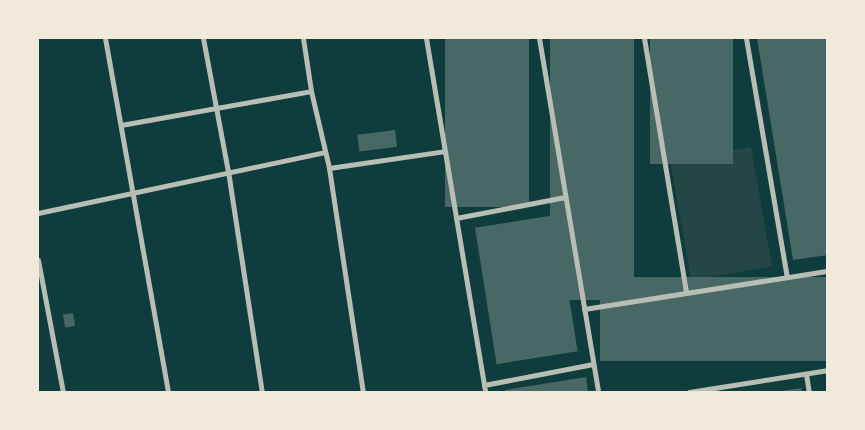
<!DOCTYPE html>
<html>
<head>
<meta charset="utf-8">
<style>
  body { margin:0 }
  #map { position:relative; width:865px; height:430px; overflow:hidden; background:#0f3d3e; font-family:"Nunito Sans",sans-serif }
  div>[style] { position:absolute }
  .green>* { inset:0; background:#244646; transform-origin:0 0 }
  .building>* { inset:0; background:#486865; transform-origin:0 0 }
  .minor>* { height:5px; margin:-2.5px; padding:0 2.5px; transform-origin:2.5px; border-radius:2.5px; background:#b8beb3 }
  span { translate:-50% -50%; white-space:nowrap; text-align:center; line-height:1.15; -webkit-text-stroke:4px #f1e9da; paint-order:stroke }
  .frame { position:absolute; inset:0; border:39px solid #f1e9da; pointer-events:none }
</style>
</head>
<body>
<div id="map">
  <div class="green">
    <div style="left:751px;top:147px;width:121px;height:82px;rotate:80deg"></div>
  </div>
  <div class="building">
    <div style="left:445px;top:38px;width:84px;height:169px"></div>
    <div style="left:550px;top:38px;width:84px;height:262px"></div>
    <div style="left:650px;top:38px;width:83px;height:126px"></div>
    <div style="clip-path:polygon(757px 38px,828px 38px,828px 255px,793px 260px)"></div>
    <div style="left:395px;top:130px;width:17px;height:38px;rotate:83deg"></div>
    <div style="left:556px;top:215px;width:138px;height:82px;rotate:81deg"></div>
    <div style="left:828px;top:277px;width:84px;height:228px;rotate:90deg"></div>
    <div style="left:73px;top:313px;width:13px;height:10px;rotate:81deg"></div>
    <div style="clip-path:polygon(586px 377px,588px 392px,505px 392px,505px 390px)"></div>
    <div style="clip-path:polygon(801px 388px,802px 392px,783px 392px,782px 391px)"></div>
  </div>
  <div class="minor">
    <div style="left:105px;top:38px;width:360px;rotate:79.9deg"></div>
    <div style="left:203px;top:38px;width:135px;rotate:79.4deg"></div>
    <div style="left:228px;top:171px;width:224px;rotate:81.3deg"></div>
    <div style="left:303px;top:38px;width:54px;rotate:81.4deg"></div>
    <div style="left:311px;top:91px;width:79px;rotate:76.8deg"></div>
    <div style="left:329px;top:168px;width:227px;rotate:81.4deg"></div>
    <div style="left:426px;top:38px;width:359px;rotate:80.5deg"></div>
    <div style="left:539px;top:38px;width:359px;rotate:80.5deg"></div>
    <div style="left:644px;top:38px;width:258px;rotate:80.6deg"></div>
    <div style="left:746px;top:38px;width:242px;rotate:80.3deg"></div>
    <div style="left:121px;top:125px;width:193px;rotate:-10.1deg"></div>
    <div style="left:329px;top:168px;width:117px;rotate:-8.3deg"></div>
    <div style="left:38px;top:213px;width:293px;rotate:-12deg"></div>
    <div style="left:456px;top:218px;width:111px;rotate:-10.9deg"></div>
    <div style="left:38px;top:260px;width:134px;rotate:79.3deg"></div>
    <div style="left:584px;top:309px;width:247px;rotate:-8.9deg"></div>
    <div style="left:806px;top:374px;width:18px;rotate:81deg"></div>
    <div style="left:484px;top:385px;width:111px;rotate:-10.9deg"></div>
    <div style="left:689px;top:392px;width:141px;rotate:-9deg"></div>
  </div>
  <div class="frame"></div>
</div>
</body>
</html>
